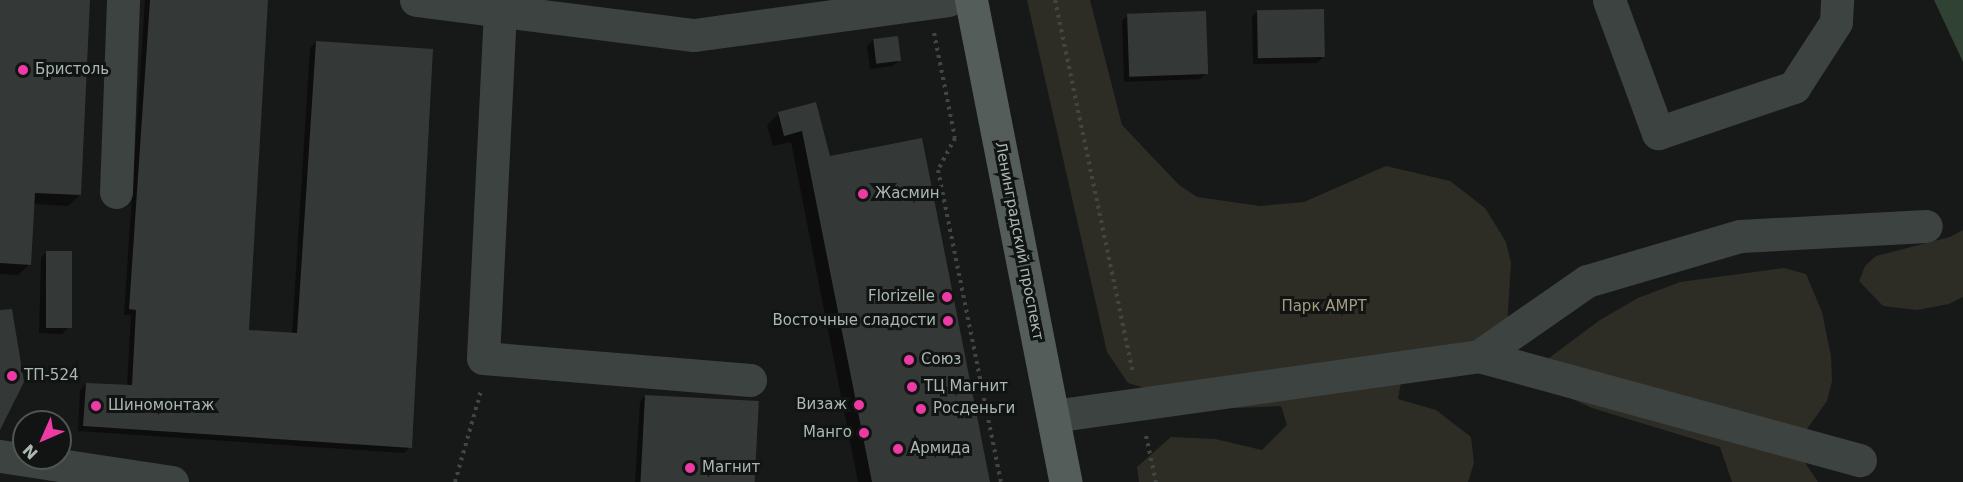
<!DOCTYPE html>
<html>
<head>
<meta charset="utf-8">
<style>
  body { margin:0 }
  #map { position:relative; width:1963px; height:482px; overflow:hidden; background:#171918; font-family:"DejaVu Sans",sans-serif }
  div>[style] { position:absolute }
  .green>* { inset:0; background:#2e2d25 }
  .water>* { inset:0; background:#304234 }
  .shadow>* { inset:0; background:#0007 }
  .building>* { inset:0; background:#343837; transform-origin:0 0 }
  .path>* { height:4px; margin-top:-2px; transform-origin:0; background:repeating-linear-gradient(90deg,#404743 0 3px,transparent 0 7.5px) }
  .minor>* { height:33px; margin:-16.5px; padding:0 16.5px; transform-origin:16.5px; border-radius:16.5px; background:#3d4340 }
  .major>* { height:33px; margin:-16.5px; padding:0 16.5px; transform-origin:16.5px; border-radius:16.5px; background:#545d59 }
  .dots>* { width:16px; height:16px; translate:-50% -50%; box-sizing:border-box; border:3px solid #121413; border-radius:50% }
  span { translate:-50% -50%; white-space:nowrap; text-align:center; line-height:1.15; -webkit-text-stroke:6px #121413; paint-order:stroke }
  .poi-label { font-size:15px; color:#a9b9b0 }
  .left { translate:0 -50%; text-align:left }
  .right { translate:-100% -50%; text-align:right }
  .street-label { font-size:15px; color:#a9b9b0 }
  .park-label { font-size:15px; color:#a39c81 }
  .north { position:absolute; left:12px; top:410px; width:60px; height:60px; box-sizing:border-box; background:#121413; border:2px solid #4e5652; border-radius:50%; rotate:225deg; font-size:16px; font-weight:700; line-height:24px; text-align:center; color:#a9b9b0 }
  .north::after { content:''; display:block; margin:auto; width:21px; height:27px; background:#ee3aa5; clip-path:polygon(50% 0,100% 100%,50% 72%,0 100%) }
</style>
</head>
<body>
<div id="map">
  <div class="green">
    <div style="clip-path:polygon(1027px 0,1090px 0,1122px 125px,1179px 185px,1197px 197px,1260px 206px,1304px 202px,1386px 166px,1450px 181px,1485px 208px,1506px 242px,1511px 263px,1507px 327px,1401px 382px,1398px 399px,1436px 410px,1471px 437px,1474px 463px,1468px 482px,1139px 482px,1137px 467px,1171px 437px,1215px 439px,1262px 450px,1287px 425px,1281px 406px,1236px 408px,1172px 396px,1128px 383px,1107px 352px)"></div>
    <div style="clip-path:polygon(1963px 230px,1963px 297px,1949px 304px,1917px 310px,1883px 306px,1859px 281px,1865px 266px,1876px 256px,1950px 237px)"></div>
    <div style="clip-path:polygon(1784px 268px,1806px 274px,1822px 312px,1831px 356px,1832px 381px,1827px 401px,1802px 436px,1802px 458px,1818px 482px,1732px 482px,1720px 447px,1592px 408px,1552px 390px,1549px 358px,1600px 320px,1638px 298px,1680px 282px)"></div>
  </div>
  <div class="water">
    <div style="clip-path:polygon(1934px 0,1963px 0,1963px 62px)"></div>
  </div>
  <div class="shadow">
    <div style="clip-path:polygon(0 0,88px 0,80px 195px,68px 206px,33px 204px,30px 264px,18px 275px,0 274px)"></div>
    <div style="clip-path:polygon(145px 0,267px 0,247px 331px,292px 334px,310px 48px,316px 42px,410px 447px,404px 453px,78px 431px,80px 390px,86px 384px,127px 387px,131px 315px,124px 315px)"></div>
    <div style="clip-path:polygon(1258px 11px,1323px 57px,1317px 63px,1253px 64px,1252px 17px)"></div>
    <div style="clip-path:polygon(1128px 15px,1206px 73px,1200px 79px,1124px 82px,1122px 21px)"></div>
    <div style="clip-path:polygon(873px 40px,899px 61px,893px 66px,870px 69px,867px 46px)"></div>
    <div style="clip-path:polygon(815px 104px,829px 157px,989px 482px,858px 482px,791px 142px,773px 146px,767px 125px,779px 114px)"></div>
    <div style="clip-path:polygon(46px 252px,68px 328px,62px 334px,39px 333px,41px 258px)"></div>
    <div style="clip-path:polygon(645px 396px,753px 482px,635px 482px,640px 402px)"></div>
  </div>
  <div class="building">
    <div style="clip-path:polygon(0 0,90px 0,81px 195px,35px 193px,31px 265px,0 263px)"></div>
    <div style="clip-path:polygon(150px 0,268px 0,249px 330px,297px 333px,316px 41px,433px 49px,412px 448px,83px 426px,86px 383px,132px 385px,136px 310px,129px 309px)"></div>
    <div style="left:1324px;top:9px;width:48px;height:67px;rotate:89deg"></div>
    <div style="left:1206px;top:11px;width:63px;height:79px;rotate:88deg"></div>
    <div style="left:898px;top:36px;width:25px;height:25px;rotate:83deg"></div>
    <div style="clip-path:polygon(816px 102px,830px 156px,922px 138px,990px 482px,872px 482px,802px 131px,784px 136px,778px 112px)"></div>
    <div style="left:46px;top:251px;width:26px;height:77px"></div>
    <div style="clip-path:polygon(12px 309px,24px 382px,0 430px,0 310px)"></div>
    <div style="left:645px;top:395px;width:114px;height:87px;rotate:3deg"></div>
  </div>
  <div class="path">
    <div style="left:1055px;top:0;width:381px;rotate:78.2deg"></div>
    <div style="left:934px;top:33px;width:107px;rotate:78.7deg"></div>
    <div style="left:955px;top:138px;width:36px;rotate:118deg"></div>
    <div style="left:938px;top:170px;width:318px;rotate:78.6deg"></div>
    <div style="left:1146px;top:436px;width:47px;rotate:77.7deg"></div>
    <div style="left:455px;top:482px;width:95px;rotate:-74.1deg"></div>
  </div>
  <div class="minor">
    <div style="left:416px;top:0;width:280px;rotate:7.2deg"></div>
    <div style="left:694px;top:35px;width:256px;rotate:-7.8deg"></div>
    <div style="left:1609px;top:0;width:142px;rotate:69.8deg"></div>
    <div style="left:1658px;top:133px;width:144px;rotate:-18.7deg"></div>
    <div style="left:1794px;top:87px;width:77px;rotate:-57.1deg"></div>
    <div style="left:1836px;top:22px;width:22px;rotate:-87deg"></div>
    <div style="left:500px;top:10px;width:348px;rotate:92.8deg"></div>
    <div style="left:483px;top:358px;width:268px;rotate:4.7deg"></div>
    <div style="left:116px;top:192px;width:192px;rotate:-87.9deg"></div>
    <div style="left:1479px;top:356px;width:131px;rotate:-34.8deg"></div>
    <div style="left:1587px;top:281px;width:159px;rotate:-16.4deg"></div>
    <div style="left:1740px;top:236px;width:186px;rotate:-3.1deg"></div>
    <div style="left:1053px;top:416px;width:430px;rotate:-8deg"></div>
    <div style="left:1479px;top:356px;width:395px;rotate:15.3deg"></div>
    <div style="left:0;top:456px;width:174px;rotate:8.6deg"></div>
  </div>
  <div class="major">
    <div style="left:971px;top:0;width:491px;rotate:78.9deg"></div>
  </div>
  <div class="dots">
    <div style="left:23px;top:70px;background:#ee3aa5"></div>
    <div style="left:863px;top:194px;background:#ee3aa5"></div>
    <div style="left:947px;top:297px;background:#ee3aa5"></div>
    <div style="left:948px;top:321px;background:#ee3aa5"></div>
    <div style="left:909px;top:360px;background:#ee3aa5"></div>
    <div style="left:12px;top:376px;background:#ee3aa5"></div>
    <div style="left:912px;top:387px;background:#ee3aa5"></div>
    <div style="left:859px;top:405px;background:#ee3aa5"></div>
    <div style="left:96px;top:406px;background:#ee3aa5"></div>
    <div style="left:921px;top:409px;background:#ee3aa5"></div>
    <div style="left:864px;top:433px;background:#ee3aa5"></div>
    <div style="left:898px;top:449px;background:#ee3aa5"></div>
    <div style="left:690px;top:468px;background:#ee3aa5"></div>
  </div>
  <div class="poi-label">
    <span class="left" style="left:35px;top:70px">Бристоль</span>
    <span class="left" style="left:875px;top:194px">Жасмин</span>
    <span class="right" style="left:935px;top:297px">Florizelle</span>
    <span class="right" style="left:936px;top:321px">Восточные сладости</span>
    <span class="left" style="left:921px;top:360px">Союз</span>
    <span class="left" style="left:24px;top:376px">ТП-524</span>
    <span class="left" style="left:924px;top:387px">ТЦ Магнит</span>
    <span class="right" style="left:847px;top:405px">Визаж</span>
    <span class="left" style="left:108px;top:406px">Шиномонтаж</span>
    <span class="left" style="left:933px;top:409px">Росденьги</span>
    <span class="right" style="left:852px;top:433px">Манго</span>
    <span class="left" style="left:910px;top:449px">Армида</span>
    <span class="left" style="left:702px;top:468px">Магнит</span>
  </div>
  <div class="street-label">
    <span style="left:1019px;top:241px;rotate:79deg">Ленинградский проспект</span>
  </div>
  <div class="park-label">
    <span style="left:1324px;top:307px">Парк АМРТ</span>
  </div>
  <div class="north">N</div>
</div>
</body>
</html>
